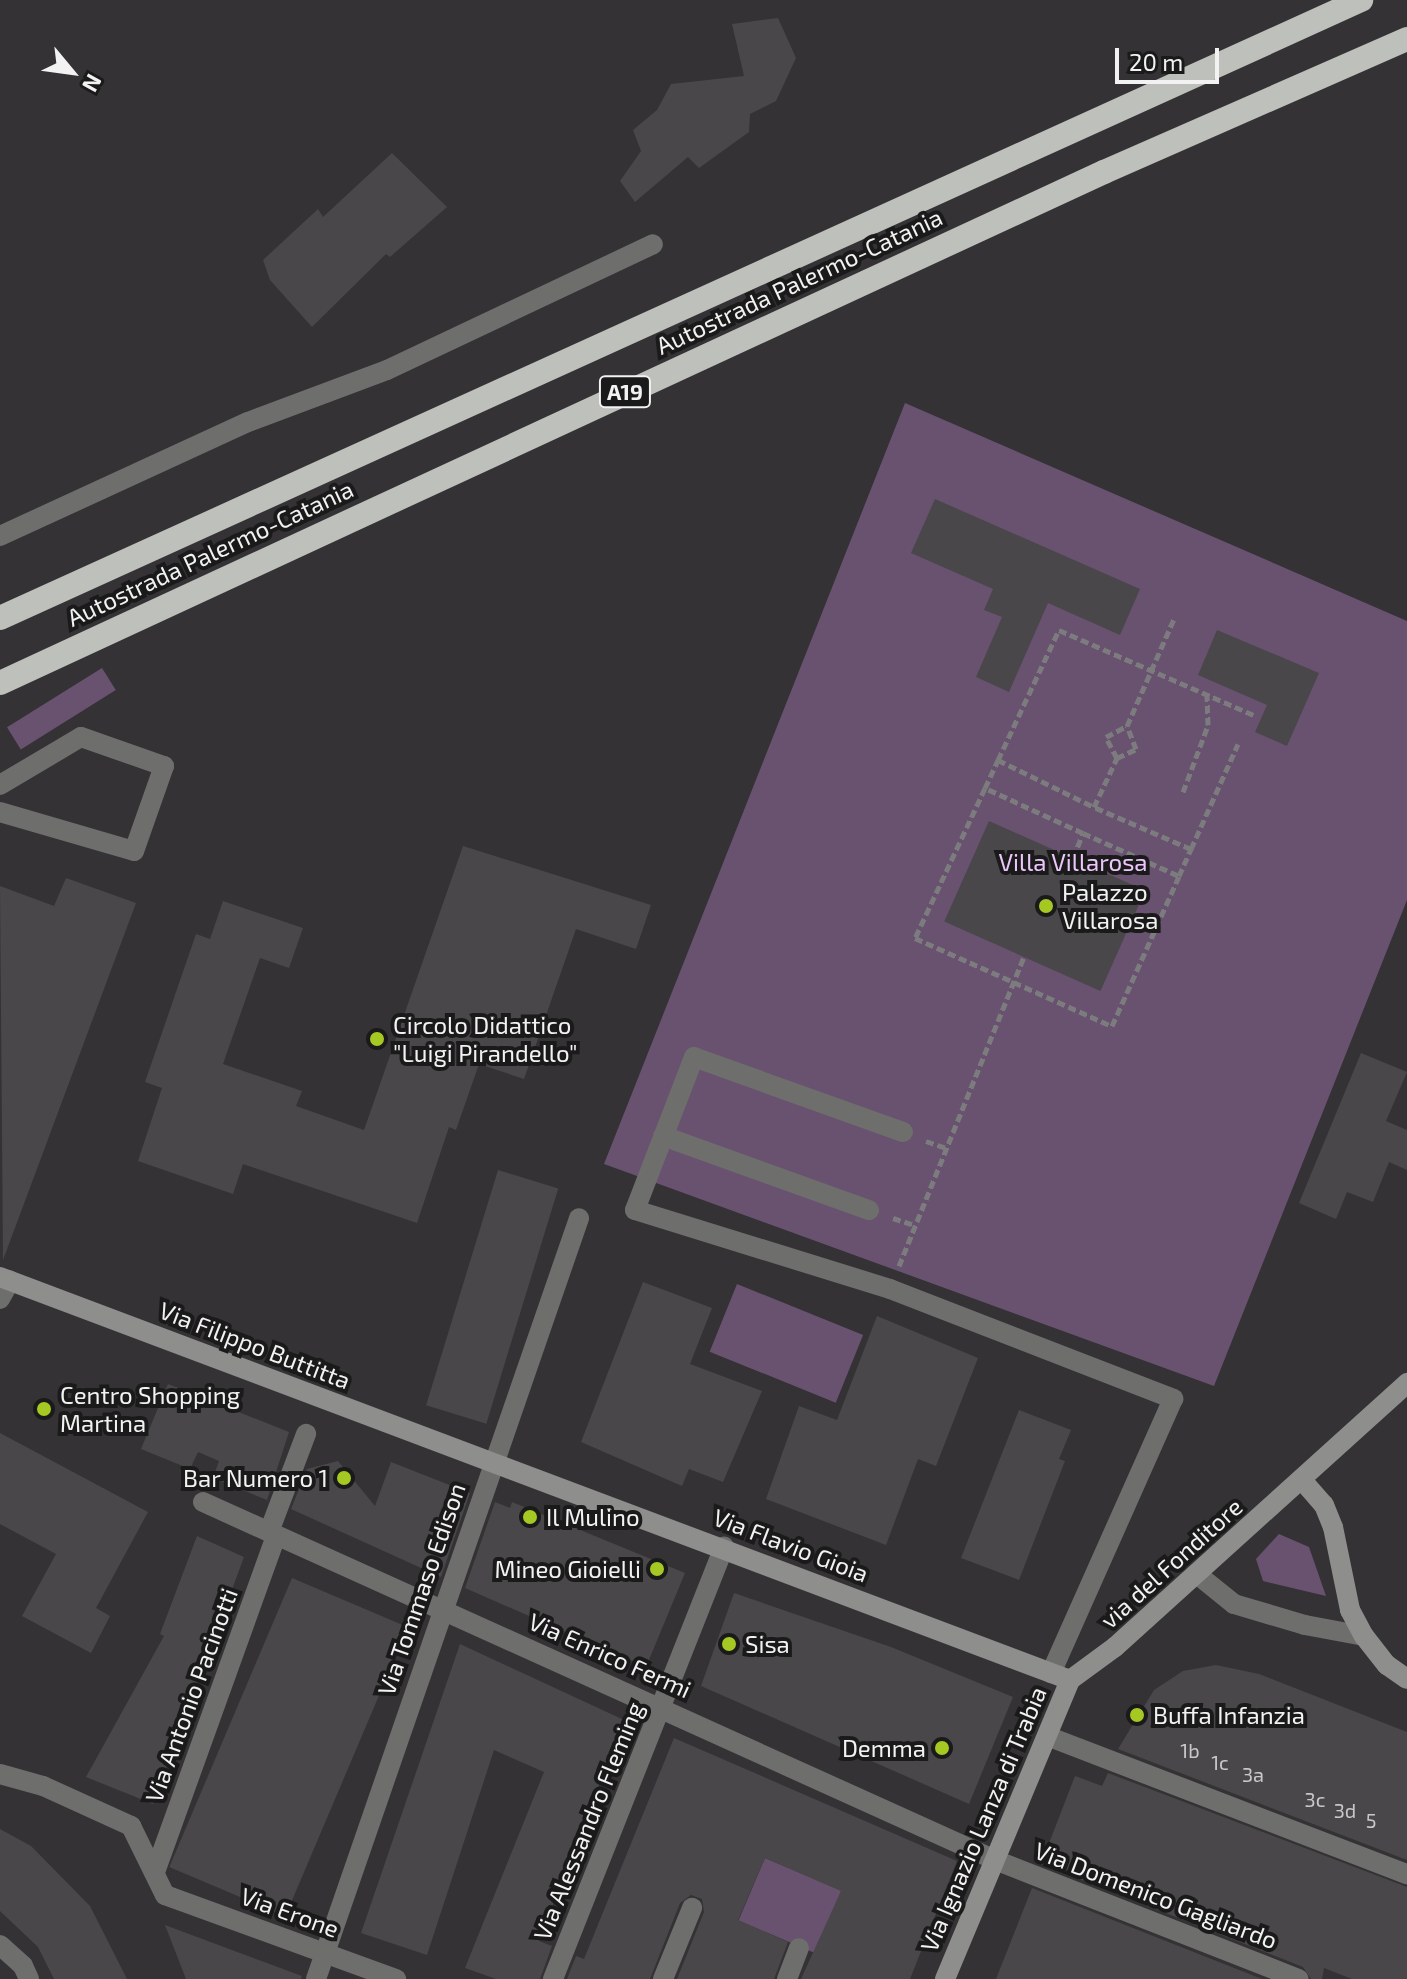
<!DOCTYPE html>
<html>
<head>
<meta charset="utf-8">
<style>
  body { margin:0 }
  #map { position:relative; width:1407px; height:1979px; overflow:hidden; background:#343235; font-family:"Exo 2",sans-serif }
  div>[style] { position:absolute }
  .green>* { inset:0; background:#685270; transform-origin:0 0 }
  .building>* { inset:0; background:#49474a; transform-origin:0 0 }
  .path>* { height:5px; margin-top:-2.5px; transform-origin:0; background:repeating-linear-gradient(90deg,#7c7b7d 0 8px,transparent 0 12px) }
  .lane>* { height:20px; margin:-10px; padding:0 10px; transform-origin:10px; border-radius:10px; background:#6e6e6c }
  .street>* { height:20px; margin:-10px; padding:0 10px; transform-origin:10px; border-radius:10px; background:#6e6e6c }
  .secondary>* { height:20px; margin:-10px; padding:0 10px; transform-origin:10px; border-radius:10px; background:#8e8f8d }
  .highway>* { height:24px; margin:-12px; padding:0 12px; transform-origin:12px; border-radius:12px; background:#bec0bc }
  .dots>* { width:22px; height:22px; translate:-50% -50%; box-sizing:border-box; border:4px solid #1b1a1b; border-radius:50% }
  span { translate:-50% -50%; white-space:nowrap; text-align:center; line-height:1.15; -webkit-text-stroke:8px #1b1a1b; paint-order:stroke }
  .number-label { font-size:20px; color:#c8c7c9 }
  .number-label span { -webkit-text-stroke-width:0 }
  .shield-label span { padding:2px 6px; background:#1b1a1b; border:2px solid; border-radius:6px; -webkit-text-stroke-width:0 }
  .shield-label { font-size:22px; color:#f3f2f3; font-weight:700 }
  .street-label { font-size:24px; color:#f3f2f3 }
  .park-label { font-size:24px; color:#edc7fb }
  .poi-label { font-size:24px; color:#f3f2f3 }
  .left { translate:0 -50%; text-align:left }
  .right { translate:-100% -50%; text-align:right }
  .north { position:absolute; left:32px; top:32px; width:80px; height:80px; -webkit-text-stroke:6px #1b1a1b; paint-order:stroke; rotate:119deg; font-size:22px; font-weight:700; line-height:32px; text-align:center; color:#f3f2f3 }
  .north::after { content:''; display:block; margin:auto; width:28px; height:36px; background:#f3f2f3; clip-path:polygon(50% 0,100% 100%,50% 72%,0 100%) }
  .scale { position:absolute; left:1115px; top:48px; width:104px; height:36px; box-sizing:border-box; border:4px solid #f3f2f3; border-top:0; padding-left:10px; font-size:24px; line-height:28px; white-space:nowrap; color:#f3f2f3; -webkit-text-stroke:6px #1b1a1b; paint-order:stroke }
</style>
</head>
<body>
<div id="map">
  <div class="green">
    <div style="clip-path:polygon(905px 403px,1407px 621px,1407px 900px,1214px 1386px,604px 1164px)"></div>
    <div style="left:102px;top:668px;width:26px;height:112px;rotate:58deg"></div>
    <div style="left:737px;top:1284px;width:136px;height:73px;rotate:22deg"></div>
    <div style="clip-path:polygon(1279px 1534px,1309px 1547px,1326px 1596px,1263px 1581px,1256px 1559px)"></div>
    <div style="left:765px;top:1858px;width:83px;height:68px;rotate:23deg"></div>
  </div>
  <div class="building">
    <div style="clip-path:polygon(778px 18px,796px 58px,776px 101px,750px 114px,749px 132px,699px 168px,688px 157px,635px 202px,620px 181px,641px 151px,633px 130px,657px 110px,671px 84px,744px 76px,732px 24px)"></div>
    <div style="clip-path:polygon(392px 153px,447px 207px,390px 257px,386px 254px,312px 327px,270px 280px,263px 260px,318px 209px,323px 217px)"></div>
    <div style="clip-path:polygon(935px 499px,1140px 589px,1120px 635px,1048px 603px,1009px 692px,976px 677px,1002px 617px,984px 610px,993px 589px,911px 553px)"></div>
    <div style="clip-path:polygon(1217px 630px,1319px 673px,1287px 746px,1255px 732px,1267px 705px,1198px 675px)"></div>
    <div style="left:989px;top:821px;width:171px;height:110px;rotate:24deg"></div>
    <div style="clip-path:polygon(463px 846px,651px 905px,636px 949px,576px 929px,524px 1079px,479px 1064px,456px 1130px,449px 1127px,417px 1223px,243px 1164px,233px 1194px,138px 1161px,162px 1088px,145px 1082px,196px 934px,210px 939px,223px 901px,303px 928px,289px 968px,260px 958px,223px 1064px,302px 1091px,296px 1106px,364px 1130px)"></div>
    <div style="clip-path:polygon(66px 878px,136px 903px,3px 1260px,0 886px,54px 906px)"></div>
    <div style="clip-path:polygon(1361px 1053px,1407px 1072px,1386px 1121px,1407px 1130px,1407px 1170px,1389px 1162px,1373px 1202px,1347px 1192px,1336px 1219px,1299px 1203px)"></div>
    <div style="left:498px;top:1170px;width:63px;height:246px;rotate:17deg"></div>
    <div style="clip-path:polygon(643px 1282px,712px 1308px,690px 1364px,762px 1391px,723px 1482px,689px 1469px,682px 1486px,581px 1442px)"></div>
    <div style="clip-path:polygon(877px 1316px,978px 1358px,936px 1466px,918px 1459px,886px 1545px,766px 1499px,799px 1406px,837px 1420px)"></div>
    <div style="clip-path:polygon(168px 1384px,289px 1432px,267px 1500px,213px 1478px,219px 1461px,198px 1452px,190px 1469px,141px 1449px)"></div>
    <div style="clip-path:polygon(1019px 1410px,1071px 1430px,1059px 1459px,1065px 1461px,1019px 1580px,961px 1558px)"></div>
    <div style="clip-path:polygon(0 1433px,148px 1512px,96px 1608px,110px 1616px,91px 1653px,22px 1616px,56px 1554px,0 1524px)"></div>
    <div style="clip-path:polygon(338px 1461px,375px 1506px,391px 1462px,470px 1493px,441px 1577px,291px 1509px,307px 1469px)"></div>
    <div style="clip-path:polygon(495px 1502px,510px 1508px,512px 1502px,685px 1573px,646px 1667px,465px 1588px)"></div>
    <div style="clip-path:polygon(197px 1536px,244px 1557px,153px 1804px,86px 1777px,164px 1636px,160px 1634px)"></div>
    <div style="left:292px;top:1578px;width:126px;height:314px;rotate:23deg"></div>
    <div style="clip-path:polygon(734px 1593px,891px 1647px,1013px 1697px,969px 1804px,701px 1686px)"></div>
    <div style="clip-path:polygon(460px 1644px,624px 1720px,539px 1941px,552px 1946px,540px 1979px,496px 1979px,465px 1968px,544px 1772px,494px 1750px,427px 1955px,361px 1933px)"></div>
    <div style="clip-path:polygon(1216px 1665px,1259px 1674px,1407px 1732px,1407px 1860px,1118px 1749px,1154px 1690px,1183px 1671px)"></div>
    <div style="clip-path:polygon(674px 1738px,957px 1861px,910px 1979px,801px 1979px,841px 1891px,765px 1858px,738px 1920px,788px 1942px,774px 1979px,677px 1979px,704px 1912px,702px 1899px,691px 1895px,680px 1903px,650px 1979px,567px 1979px,576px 1956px,584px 1959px)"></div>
    <div style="clip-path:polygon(1108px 1773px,1407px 1887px,1407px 1979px,1352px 1979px,1324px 1968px,1322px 1979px,1311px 1979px,1303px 1967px,1041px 1864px,1075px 1776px,1102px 1786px)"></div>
    <div style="clip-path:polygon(0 1829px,31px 1846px,90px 1906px,127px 1979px,54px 1979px,38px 1947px,0 1911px)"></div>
    <div style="clip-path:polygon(1032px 1888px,1262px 1979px,996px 1979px)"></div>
    <div style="clip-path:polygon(165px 1925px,302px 1976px,301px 1979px,186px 1979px)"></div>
  </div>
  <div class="path">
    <div style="left:1117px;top:758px;width:24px;rotate:-118deg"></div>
    <div style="left:1106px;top:737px;width:24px;rotate:-28deg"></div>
    <div style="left:998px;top:760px;width:144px;rotate:-64.9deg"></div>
    <div style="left:1059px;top:630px;width:213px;rotate:23.6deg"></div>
    <div style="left:985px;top:788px;width:166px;rotate:115deg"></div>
    <div style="left:915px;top:938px;width:216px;rotate:24.1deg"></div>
    <div style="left:1112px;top:1026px;width:164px;rotate:-65.9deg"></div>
    <div style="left:1183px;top:792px;width:72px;rotate:-69.5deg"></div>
    <div style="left:1208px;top:725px;width:31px;rotate:-92deg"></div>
    <div style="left:1083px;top:833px;width:108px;rotate:-155.3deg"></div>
    <div style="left:985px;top:788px;width:31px;rotate:-65deg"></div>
    <div style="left:998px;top:760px;width:107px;rotate:26.1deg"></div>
    <div style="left:1191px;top:849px;width:115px;rotate:-65.9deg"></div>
    <div style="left:1073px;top:858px;width:27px;rotate:-68deg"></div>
    <div style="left:1083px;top:833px;width:105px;rotate:24.1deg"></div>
    <div style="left:1179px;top:876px;width:30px;rotate:-66deg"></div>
    <div style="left:1191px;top:849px;width:106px;rotate:-156.6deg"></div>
    <div style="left:1094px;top:807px;width:54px;rotate:-64.9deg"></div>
    <div style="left:1117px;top:758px;width:21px;rotate:-25deg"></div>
    <div style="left:1136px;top:749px;width:25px;rotate:-111deg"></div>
    <div style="left:1127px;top:726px;width:117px;rotate:-66.3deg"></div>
    <div style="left:926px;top:1141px;width:21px;rotate:19deg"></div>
    <div style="left:893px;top:1218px;width:22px;rotate:18deg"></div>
    <div style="left:899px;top:1266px;width:333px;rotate:-68deg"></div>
  </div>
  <div class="lane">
    <div style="left:0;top:785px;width:94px;rotate:-30.7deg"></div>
    <div style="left:81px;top:737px;width:88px;rotate:19.3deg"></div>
    <div style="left:164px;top:766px;width:90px;rotate:109.4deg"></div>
    <div style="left:134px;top:851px;width:140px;rotate:-163.8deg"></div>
    <div style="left:903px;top:1132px;width:222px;rotate:-160.3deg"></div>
    <div style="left:694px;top:1057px;width:164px;rotate:111.1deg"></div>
    <div style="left:635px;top:1210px;width:267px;rotate:17.2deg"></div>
    <div style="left:890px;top:1289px;width:304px;rotate:21.2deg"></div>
    <div style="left:1173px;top:1399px;width:300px;rotate:114deg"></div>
    <div style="left:663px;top:1136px;width:219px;rotate:19.8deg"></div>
    <div style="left:1198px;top:1575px;width:46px;rotate:38.9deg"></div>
    <div style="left:1234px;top:1604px;width:74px;rotate:16.5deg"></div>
    <div style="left:663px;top:1979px;width:77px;rotate:-67.8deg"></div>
    <div style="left:787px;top:1979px;width:33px;rotate:-69deg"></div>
  </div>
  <div class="street">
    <div style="left:0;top:536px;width:273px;rotate:-24.7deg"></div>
    <div style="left:248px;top:422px;width:148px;rotate:-20.5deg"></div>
    <div style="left:387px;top:370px;width:294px;rotate:-25.3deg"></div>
    <div style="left:0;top:1299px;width:21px;rotate:-61deg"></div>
    <div style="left:203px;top:1502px;width:869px;rotate:24.32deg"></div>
    <div style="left:995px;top:1860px;width:326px;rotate:21.4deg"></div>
    <div style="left:269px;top:1532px;width:105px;rotate:-69.3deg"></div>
    <div style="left:1305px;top:1625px;width:60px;rotate:10.6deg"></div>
    <div style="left:1047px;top:1736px;width:386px;rotate:21deg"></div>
    <div style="left:0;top:1774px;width:45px;rotate:15.6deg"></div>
    <div style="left:43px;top:1786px;width:97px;rotate:24.4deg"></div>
    <div style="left:131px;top:1826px;width:77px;rotate:63.8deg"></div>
    <div style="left:165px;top:1895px;width:246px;rotate:20deg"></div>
    <div style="left:155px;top:1872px;width:357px;rotate:-70.2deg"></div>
    <div style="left:0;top:1945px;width:31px;rotate:42deg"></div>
    <div style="left:23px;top:1966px;width:14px;rotate:65deg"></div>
    <div style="left:316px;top:1979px;width:805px;rotate:-70.93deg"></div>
    <div style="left:553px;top:1979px;width:465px;rotate:-68.4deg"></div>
  </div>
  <div class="secondary">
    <div style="left:0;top:1277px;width:1143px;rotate:20.64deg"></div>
    <div style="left:1302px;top:1480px;width:33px;rotate:49deg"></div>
    <div style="left:1324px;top:1505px;width:24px;rotate:68deg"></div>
    <div style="left:1333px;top:1527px;width:85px;rotate:78.4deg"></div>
    <div style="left:1350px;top:1610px;width:30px;rotate:62deg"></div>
    <div style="left:1364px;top:1636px;width:37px;rotate:52deg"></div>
    <div style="left:1387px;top:1665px;width:24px;rotate:35deg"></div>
    <div style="left:1070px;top:1680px;width:56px;rotate:-36.3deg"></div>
    <div style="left:1115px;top:1647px;width:394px;rotate:-42.1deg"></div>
    <div style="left:945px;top:1979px;width:324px;rotate:-67.3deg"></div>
  </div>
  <div class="highway">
    <div style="left:0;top:618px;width:1495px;rotate:-24.42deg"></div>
    <div style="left:0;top:683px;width:1217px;rotate:-24.84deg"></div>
    <div style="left:1104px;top:172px;width:331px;rotate:-23.7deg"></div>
  </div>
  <div class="dots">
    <div style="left:1046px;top:906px;background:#a5c823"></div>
    <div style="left:377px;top:1039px;background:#a5c823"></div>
    <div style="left:44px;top:1409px;background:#a5c823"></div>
    <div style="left:344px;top:1478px;background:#a5c823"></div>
    <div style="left:530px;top:1517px;background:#a5c823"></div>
    <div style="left:657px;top:1569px;background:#a5c823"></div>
    <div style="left:729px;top:1644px;background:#a5c823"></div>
    <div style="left:1137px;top:1715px;background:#a5c823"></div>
    <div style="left:942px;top:1748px;background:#a5c823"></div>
  </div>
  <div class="number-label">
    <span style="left:1190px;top:1750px">1b</span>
    <span style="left:1220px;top:1762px">1c</span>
    <span style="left:1253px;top:1774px">3a</span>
    <span style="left:1315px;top:1799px">3c</span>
    <span style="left:1345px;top:1810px">3d</span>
    <span style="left:1371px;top:1820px">5</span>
  </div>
  <div class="shield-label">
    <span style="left:625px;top:392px">A19</span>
  </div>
  <div class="street-label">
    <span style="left:799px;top:281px;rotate:-25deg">Autostrada Palermo-Catania</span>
    <span style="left:210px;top:553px;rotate:-25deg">Autostrada Palermo-Catania</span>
    <span style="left:255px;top:1345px;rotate:21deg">Via Filippo Buttitta</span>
    <span style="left:791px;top:1545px;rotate:21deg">Via Flavio Gioia</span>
    <span style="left:1171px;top:1563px;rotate:-42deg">via del Fonditore</span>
    <span style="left:421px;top:1589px;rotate:-71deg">Via Tommaso Edison</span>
    <span style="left:610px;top:1655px;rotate:24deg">Via Enrico Fermi</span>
    <span style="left:191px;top:1695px;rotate:-70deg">Via Antonio Pacinotti</span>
    <span style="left:983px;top:1819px;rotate:-67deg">Via Ignazio Lanza di Trabia</span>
    <span style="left:588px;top:1821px;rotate:-68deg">Via Alessandro Fleming</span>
    <span style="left:1156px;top:1895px;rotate:21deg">Via Domenico Gagliardo</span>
    <span style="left:290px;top:1912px;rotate:20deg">Via Erone</span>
  </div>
  <div class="park-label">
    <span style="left:1073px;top:862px">Villa Villarosa</span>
  </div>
  <div class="poi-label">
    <span class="left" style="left:1062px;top:906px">Palazzo<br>Villarosa</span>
    <span class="left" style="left:393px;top:1039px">Circolo Didattico<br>"Luigi Pirandello"</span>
    <span class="left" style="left:60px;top:1409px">Centro Shopping<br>Martina</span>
    <span class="right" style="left:328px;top:1478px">Bar Numero 1</span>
    <span class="left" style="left:546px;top:1517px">Il Mulino</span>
    <span class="right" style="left:641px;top:1569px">Mineo Gioielli</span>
    <span class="left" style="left:745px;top:1644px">Sisa</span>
    <span class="left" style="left:1153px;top:1715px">Buffa Infanzia</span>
    <span class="right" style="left:926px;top:1748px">Demma</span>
  </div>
  <div class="north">N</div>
  <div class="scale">20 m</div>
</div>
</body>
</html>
